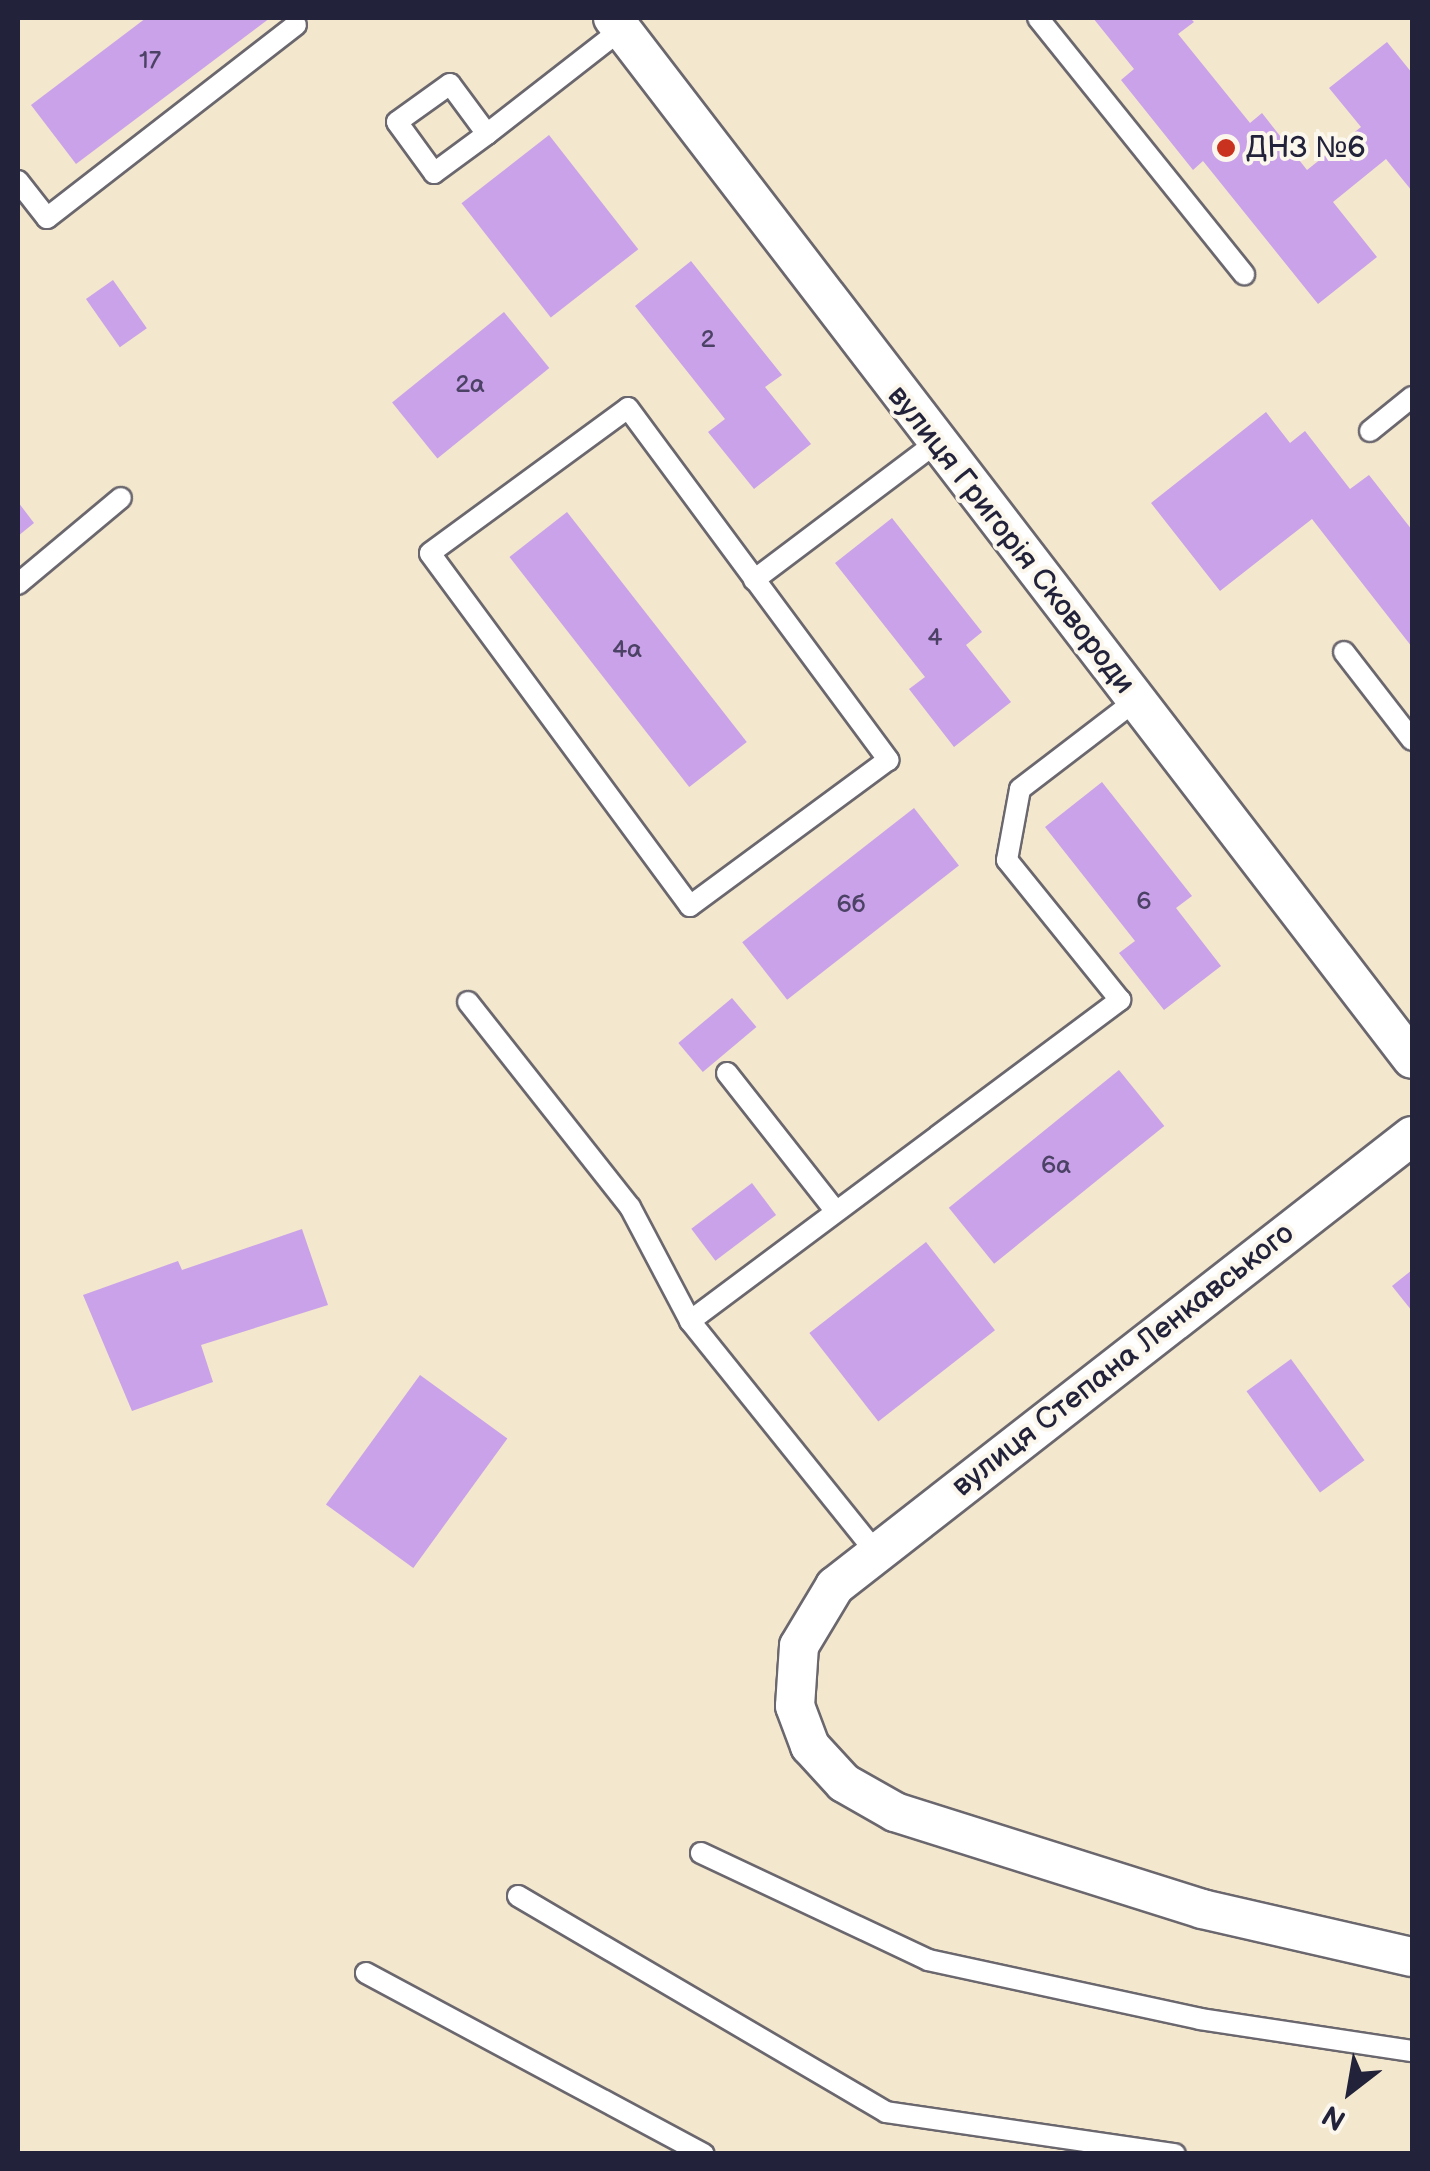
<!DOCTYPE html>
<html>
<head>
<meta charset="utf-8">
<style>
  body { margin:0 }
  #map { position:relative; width:1430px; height:2171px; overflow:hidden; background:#f3e7cd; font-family:"Balsamiq Sans",sans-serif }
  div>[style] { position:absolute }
  .building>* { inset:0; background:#caa2e9; transform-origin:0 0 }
  .roads { filter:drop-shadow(2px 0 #6b676e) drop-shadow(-2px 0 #6b676e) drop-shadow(0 2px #6b676e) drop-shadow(0 -2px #6b676e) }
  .service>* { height:20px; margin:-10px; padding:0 10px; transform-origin:10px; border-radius:10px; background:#fff }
  .minor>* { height:38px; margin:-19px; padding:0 19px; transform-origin:19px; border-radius:19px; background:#fff }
  .dots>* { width:28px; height:28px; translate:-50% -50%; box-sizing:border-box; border:5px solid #fbf7ec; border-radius:50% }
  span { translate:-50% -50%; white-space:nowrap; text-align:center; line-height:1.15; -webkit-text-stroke:8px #fbf7ec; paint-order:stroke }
  .number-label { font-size:25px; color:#4c4266 }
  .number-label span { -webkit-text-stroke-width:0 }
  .poi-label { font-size:30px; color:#22223b }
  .left { translate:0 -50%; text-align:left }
  .street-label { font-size:30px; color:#22223b }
  .frame { position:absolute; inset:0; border:20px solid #22223b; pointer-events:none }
  .north { position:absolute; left:1300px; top:2041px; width:100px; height:100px; -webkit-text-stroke:8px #fbf7ec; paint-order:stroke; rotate:211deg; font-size:28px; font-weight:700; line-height:40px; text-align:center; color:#22223b }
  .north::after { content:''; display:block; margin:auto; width:35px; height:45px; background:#22223b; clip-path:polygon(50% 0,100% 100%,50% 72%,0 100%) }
</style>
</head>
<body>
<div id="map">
  <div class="building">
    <div style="clip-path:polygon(146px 18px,270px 18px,76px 164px,31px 105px)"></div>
    <div style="clip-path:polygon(1093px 18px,1190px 18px,1194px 22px,1178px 34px,1250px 123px,1262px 113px,1307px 170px,1361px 127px,1329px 88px,1387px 42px,1412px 73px,1412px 191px,1386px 159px,1333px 202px,1377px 257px,1318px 304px,1203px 161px,1193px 170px,1121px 80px,1134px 69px)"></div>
    <div style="left:549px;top:135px;width:145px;height:111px;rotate:52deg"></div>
    <div style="clip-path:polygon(691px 261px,782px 375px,765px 387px,811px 444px,754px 489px,708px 432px,725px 419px,635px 306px)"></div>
    <div style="left:113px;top:280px;width:59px;height:33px;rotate:55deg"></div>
    <div style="left:504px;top:312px;width:72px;height:144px;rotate:51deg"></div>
    <div style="clip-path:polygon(1266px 412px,1290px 443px,1305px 431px,1350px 489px,1369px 475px,1412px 530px,1412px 647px,1312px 519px,1220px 591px,1151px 503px)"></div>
    <div style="clip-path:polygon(18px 502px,34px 523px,18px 536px)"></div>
    <div style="left:567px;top:512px;width:292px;height:73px;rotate:52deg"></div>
    <div style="clip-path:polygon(892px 518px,982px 632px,966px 645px,1011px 702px,954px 747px,909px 689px,925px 677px,835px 563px)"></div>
    <div style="clip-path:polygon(1102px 782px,1192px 896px,1176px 908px,1221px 966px,1164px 1010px,1119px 953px,1135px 941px,1045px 827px)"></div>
    <div style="left:914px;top:808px;width:73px;height:218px;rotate:52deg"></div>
    <div style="left:732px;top:998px;width:38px;height:70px;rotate:50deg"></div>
    <div style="left:1119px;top:1070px;width:72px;height:219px;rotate:51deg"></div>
    <div style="left:752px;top:1183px;width:40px;height:76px;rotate:53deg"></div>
    <div style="clip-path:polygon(302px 1229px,328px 1305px,201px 1345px,213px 1382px,132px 1411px,83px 1295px,178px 1261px,182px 1270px)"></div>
    <div style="left:926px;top:1242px;width:112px;height:148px;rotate:52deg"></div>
    <div style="clip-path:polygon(1412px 1270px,1412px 1311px,1392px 1286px)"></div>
    <div style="left:1291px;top:1359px;width:125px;height:55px;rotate:54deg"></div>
    <div style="left:420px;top:1375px;width:108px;height:160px;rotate:36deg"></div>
  </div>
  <div class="roads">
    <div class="service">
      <div style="left:1038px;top:18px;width:329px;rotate:51.2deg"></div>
      <div style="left:487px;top:134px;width:62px;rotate:-126.5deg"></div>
      <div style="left:450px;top:84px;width:65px;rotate:144.4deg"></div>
      <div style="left:397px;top:122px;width:63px;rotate:54deg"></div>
      <div style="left:434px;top:173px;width:66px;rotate:-36.3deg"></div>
      <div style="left:487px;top:134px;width:171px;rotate:-37.9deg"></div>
      <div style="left:18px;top:181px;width:47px;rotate:51.9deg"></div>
      <div style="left:47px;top:218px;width:315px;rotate:-37.8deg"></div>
      <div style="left:628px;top:408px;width:438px;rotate:53.5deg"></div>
      <div style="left:888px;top:760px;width:246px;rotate:143.6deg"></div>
      <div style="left:690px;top:906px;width:438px;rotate:-126.4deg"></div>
      <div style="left:430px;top:553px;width:245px;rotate:-36.2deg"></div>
      <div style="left:1370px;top:431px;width:54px;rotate:-39deg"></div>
      <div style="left:754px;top:580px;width:228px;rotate:-37deg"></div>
      <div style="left:18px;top:584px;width:134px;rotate:-39.9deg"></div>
      <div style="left:1344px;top:652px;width:111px;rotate:52.3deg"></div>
      <div style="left:468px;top:1002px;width:261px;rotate:51.7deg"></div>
      <div style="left:630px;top:1207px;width:129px;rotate:62.2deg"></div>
      <div style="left:690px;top:1321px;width:295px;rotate:51.2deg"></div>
      <div style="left:727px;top:1073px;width:173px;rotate:51.8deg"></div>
      <div style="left:690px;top:1321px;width:537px;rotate:-36.74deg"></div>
      <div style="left:1120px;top:1000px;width:180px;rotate:-128.9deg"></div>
      <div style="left:1007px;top:860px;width:72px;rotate:-79.6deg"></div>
      <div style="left:1020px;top:789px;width:145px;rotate:-37.4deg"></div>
      <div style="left:701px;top:1853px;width:251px;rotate:25.2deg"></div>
      <div style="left:928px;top:1960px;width:278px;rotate:12.2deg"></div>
      <div style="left:1200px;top:2019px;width:214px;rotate:8.6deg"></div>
      <div style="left:518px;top:1896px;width:427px;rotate:30.4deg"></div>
      <div style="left:886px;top:2112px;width:292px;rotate:8.3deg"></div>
      <div style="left:366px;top:1973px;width:383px;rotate:28.2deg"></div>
    </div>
    <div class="minor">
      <div style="left:613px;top:18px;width:1312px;rotate:52.49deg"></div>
      <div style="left:1412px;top:1136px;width:732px;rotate:142.05deg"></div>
      <div style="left:835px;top:1586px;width:70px;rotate:121deg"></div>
      <div style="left:799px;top:1646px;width:60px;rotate:93.8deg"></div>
      <div style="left:795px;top:1706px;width:43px;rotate:69.4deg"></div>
      <div style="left:810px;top:1746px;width:50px;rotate:47.4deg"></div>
      <div style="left:844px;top:1783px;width:59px;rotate:29.6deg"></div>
      <div style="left:895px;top:1812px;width:322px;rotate:17.5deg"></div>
      <div style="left:1202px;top:1909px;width:215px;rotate:12.9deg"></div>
    </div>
  </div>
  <div class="dots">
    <div style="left:1226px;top:148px;background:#c8321e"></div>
  </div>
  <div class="number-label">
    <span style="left:150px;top:61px">17</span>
    <span style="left:708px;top:340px">2</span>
    <span style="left:470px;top:385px">2а</span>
    <span style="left:935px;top:638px">4</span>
    <span style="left:627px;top:650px">4а</span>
    <span style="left:1144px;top:902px">6</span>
    <span style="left:851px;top:905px">6б</span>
    <span style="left:1056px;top:1166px">6а</span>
  </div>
  <div class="poi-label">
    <span class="left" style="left:1246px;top:148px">ДНЗ №6</span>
  </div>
  <div class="street-label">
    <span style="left:1011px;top:540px;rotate:52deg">вулиця Григорія Сковороди</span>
    <span style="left:1123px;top:1360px;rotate:-38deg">вулиця Степана Ленкавського</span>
  </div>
  <div class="frame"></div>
  <div class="north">N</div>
</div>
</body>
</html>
